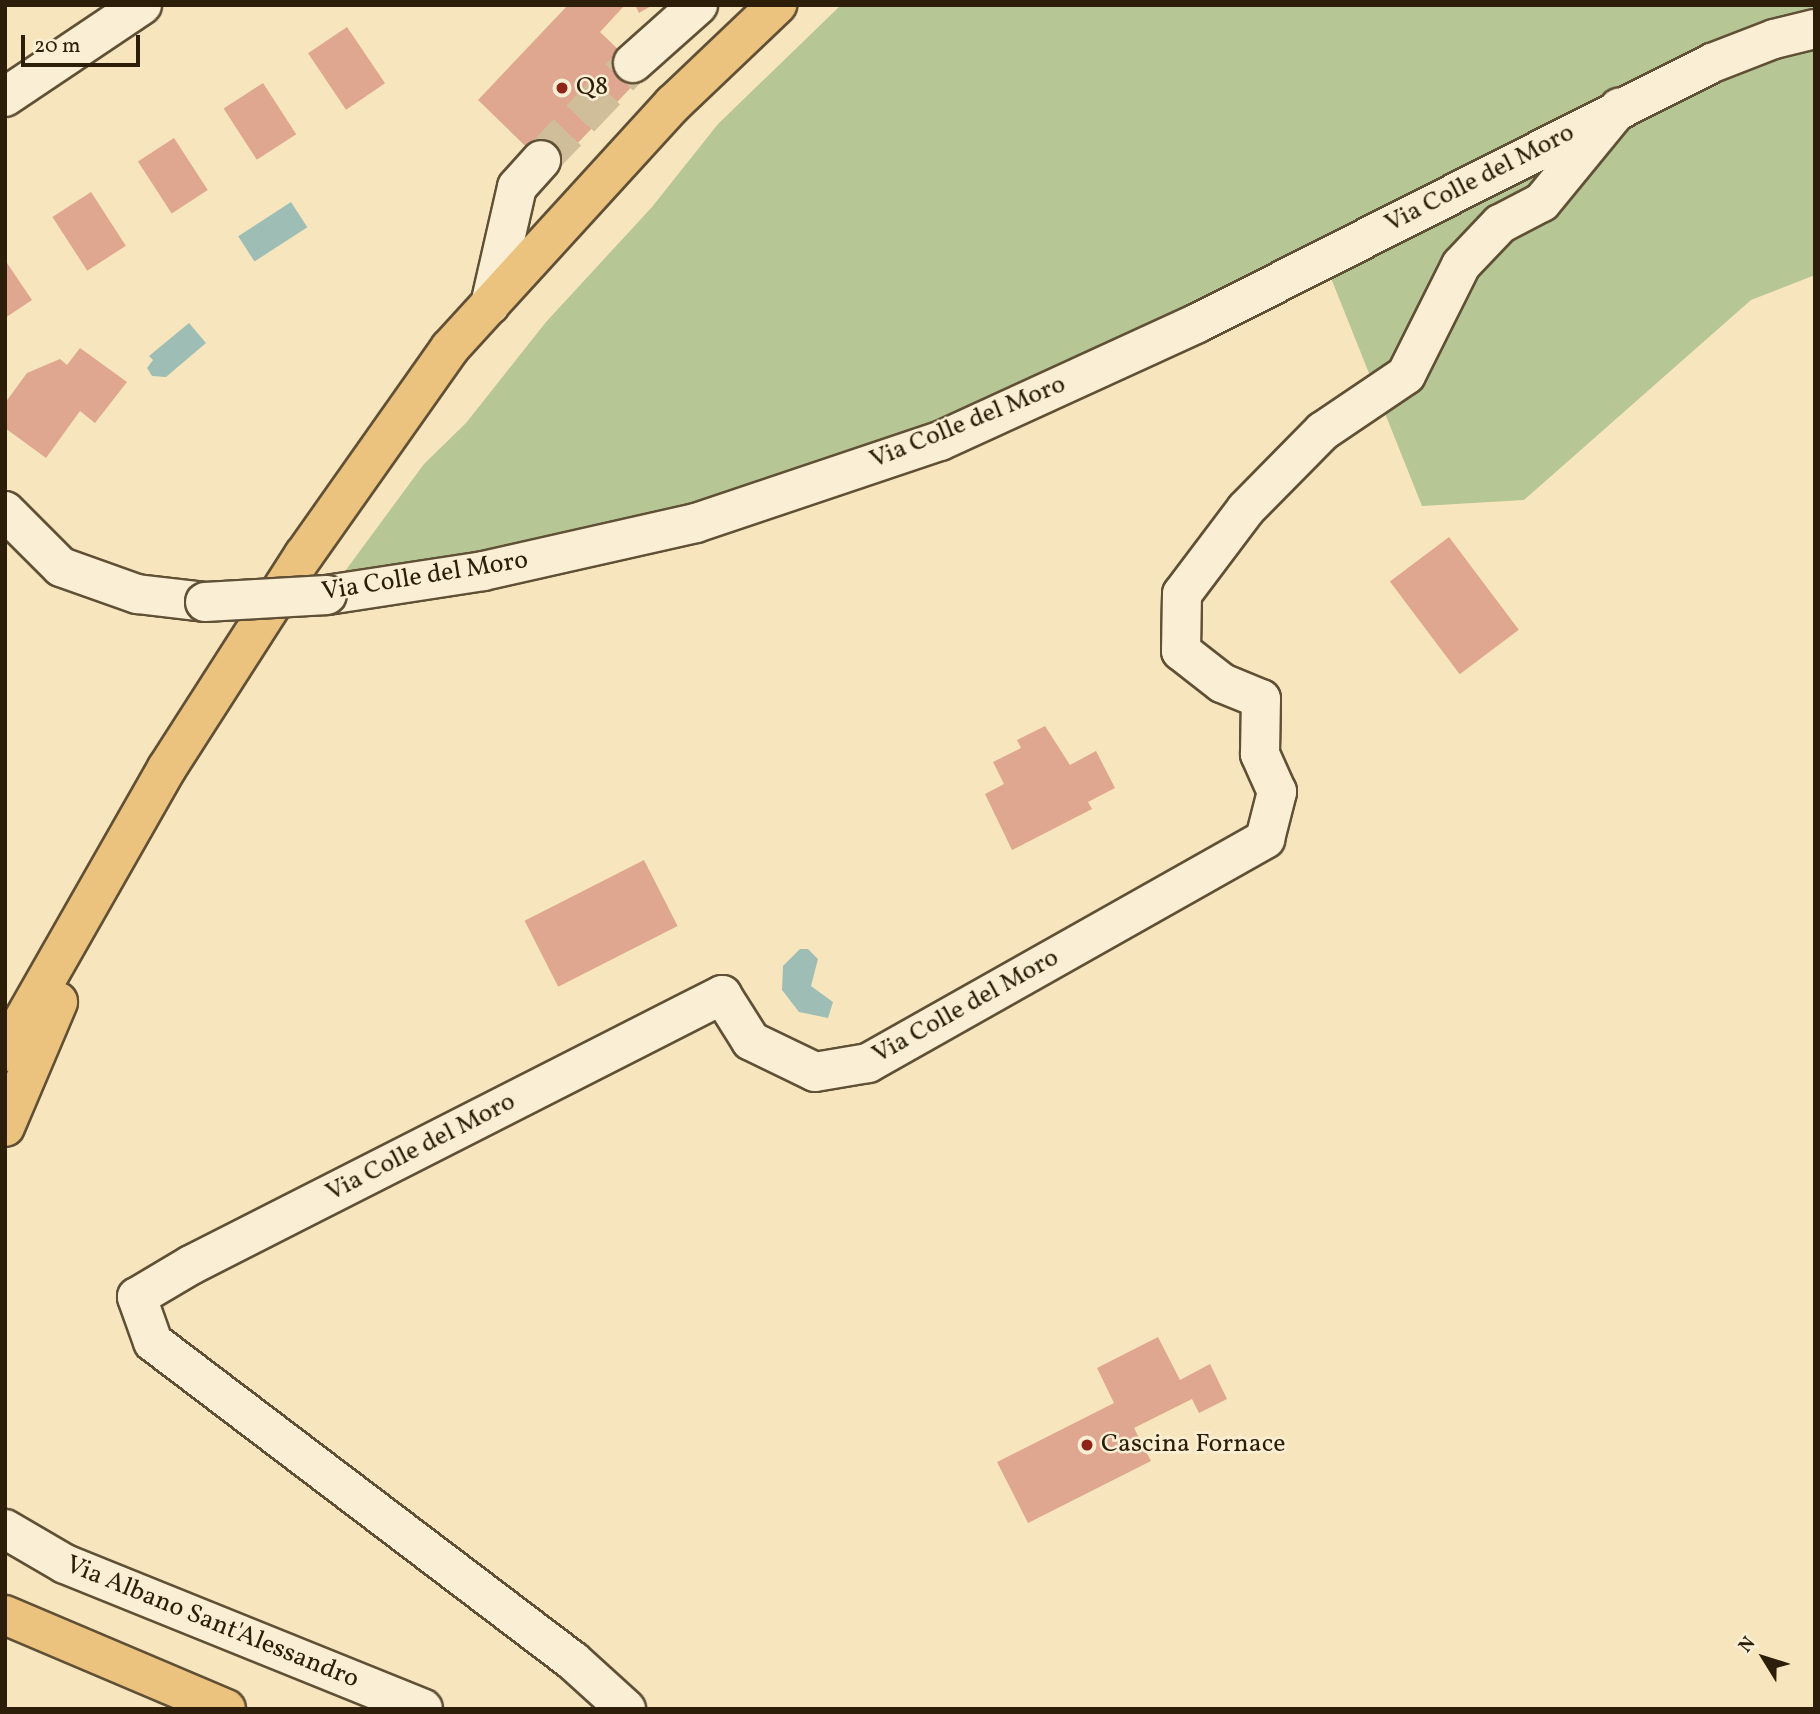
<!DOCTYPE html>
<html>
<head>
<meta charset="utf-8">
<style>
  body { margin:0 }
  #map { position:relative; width:1820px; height:1714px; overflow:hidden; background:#f7e6bd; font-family:Vollkorn,serif }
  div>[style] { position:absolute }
  .green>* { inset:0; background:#b7c695 }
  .water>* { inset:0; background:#9ebeb5; transform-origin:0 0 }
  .building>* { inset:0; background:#dfa78f; transform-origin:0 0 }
  .minor-tunnel>* { height:38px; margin-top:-19px; transform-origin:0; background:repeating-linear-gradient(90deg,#cfbe99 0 38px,transparent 0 57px) }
  .roads { filter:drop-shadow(2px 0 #605036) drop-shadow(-2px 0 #605036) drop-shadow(0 2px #605036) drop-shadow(0 -2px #605036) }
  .minor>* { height:38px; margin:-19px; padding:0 19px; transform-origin:19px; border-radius:19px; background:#faefd4 }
  .highway>* { height:38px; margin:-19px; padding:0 19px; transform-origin:19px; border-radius:19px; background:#ecc37e }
  .bridges { filter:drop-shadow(2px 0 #605036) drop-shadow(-2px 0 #605036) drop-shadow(0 2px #605036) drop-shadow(0 -2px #605036) }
  .minor-bridge>* { height:38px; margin:-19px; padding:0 19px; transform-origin:19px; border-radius:19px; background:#faefd4 }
  .dots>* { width:19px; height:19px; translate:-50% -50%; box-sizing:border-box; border:4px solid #faefd4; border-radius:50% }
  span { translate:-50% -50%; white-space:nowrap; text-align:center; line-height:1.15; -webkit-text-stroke:5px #faefd4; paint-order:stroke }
  .poi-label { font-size:26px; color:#2d1e09 }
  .left { translate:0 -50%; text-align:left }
  .street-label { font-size:26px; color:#2d1e09 }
  .frame { position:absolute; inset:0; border:7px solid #2d1e09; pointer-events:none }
  .north { position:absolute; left:1729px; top:1623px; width:70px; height:70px; -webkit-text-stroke:5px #faefd4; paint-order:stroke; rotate:308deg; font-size:19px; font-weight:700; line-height:28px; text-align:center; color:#2d1e09 }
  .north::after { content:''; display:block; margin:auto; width:24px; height:32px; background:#2d1e09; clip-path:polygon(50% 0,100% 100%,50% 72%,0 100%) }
  .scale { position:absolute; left:21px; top:35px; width:119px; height:32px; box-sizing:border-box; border:4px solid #2d1e09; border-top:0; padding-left:9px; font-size:21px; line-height:24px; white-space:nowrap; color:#2d1e09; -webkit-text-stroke:5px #faefd4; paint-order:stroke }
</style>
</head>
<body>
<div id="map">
  <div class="green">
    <div style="clip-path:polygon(841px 5px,1815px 5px,1815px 275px,1751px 300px,1524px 500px,1422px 506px,1321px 253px,1109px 361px,761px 493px,545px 545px,340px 578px,424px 464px,466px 423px,546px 322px,652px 207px,718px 124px)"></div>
  </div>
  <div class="water">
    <div style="left:291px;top:202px;width:30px;height:63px;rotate:57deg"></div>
    <div style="clip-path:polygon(189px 323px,206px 343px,166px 377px,152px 376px,147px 368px,153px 360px,149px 356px)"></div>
    <div style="clip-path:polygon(800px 949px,808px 949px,818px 959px,811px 986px,833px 1002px,828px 1018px,799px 1012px,782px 990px,783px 966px)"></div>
  </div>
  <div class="building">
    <div style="clip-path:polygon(568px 5px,625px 5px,600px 32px,644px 74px,551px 171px,478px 100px)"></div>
    <div style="clip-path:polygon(635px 5px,653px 5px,639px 13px)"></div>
    <div style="left:347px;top:27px;width:68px;height:47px;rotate:56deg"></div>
    <div style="left:263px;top:83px;width:61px;height:47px;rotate:57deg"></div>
    <div style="left:174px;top:138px;width:62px;height:43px;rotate:57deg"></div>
    <div style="left:91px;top:192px;width:64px;height:46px;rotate:57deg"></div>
    <div style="clip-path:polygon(5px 260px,32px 300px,5px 318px)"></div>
    <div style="clip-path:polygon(80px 348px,127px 382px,95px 423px,80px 411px,46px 458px,5px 428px,5px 403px,27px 373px,60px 359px,67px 365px)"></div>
    <div style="left:1449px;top:537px;width:116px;height:74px;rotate:53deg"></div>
    <div style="clip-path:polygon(1045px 726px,1070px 765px,1096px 751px,1115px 788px,1088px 802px,1092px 809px,1012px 850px,985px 794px,1004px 784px,993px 762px,1021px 748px,1017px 740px)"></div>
    <div style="left:644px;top:860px;width:74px;height:134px;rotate:63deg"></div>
    <div style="clip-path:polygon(1158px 1337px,1180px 1380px,1210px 1364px,1227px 1399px,1199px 1413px,1192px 1399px,1134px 1428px,1151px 1461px,1028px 1523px,997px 1462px,1114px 1403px,1097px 1368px)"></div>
  </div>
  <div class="minor-tunnel">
    <div style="left:541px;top:160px;width:134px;rotate:-46.5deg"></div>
  </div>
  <div class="roads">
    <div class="minor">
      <div style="left:633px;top:63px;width:87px;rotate:-41.7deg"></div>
      <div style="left:5px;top:97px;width:165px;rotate:-33.9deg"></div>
      <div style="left:490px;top:305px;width:121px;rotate:-77.1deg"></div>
      <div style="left:517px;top:187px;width:36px;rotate:-48deg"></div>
      <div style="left:5px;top:511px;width:79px;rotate:45deg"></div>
      <div style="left:61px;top:567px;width:81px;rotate:19.6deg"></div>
      <div style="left:137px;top:594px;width:68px;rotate:6.7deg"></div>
      <div style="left:327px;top:595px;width:158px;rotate:-8.7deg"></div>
      <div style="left:483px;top:571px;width:218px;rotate:-12.7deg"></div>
      <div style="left:696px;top:523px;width:257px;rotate:-18.6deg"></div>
      <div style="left:940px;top:441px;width:281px;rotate:-24.6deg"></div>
      <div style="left:1196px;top:324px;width:578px;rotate:-26.83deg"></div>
      <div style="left:1712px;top:63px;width:66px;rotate:-21.2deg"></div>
      <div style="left:1774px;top:39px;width:42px;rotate:-13.7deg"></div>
      <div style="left:5px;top:1529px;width:69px;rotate:30.3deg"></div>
      <div style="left:65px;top:1564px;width:386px;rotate:22deg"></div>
      <div style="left:626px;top:1709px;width:72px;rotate:-137.8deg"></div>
      <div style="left:573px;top:1661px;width:527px;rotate:-142.78deg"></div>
      <div style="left:153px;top:1342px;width:48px;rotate:-109.6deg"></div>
      <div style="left:137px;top:1297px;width:63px;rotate:-30.7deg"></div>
      <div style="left:191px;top:1265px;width:596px;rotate:-26.95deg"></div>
      <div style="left:722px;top:995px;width:54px;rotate:57.8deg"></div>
      <div style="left:751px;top:1041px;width:71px;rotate:25.8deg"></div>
      <div style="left:815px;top:1072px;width:54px;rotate:-9.6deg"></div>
      <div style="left:868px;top:1063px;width:456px;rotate:-29.4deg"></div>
      <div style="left:1265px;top:839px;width:49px;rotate:-75.7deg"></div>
      <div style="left:1277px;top:792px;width:42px;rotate:-114.1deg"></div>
      <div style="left:1260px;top:754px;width:55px;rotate:-89deg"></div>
      <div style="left:1261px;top:699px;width:42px;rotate:-157.7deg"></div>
      <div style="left:1222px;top:683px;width:52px;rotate:-142deg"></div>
      <div style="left:1181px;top:651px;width:57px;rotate:-89deg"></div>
      <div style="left:1182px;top:594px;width:106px;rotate:-53deg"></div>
      <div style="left:1246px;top:509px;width:110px;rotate:-45.4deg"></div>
      <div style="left:1323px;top:431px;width:100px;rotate:-34deg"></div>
      <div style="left:1406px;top:375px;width:123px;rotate:-63.4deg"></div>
      <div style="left:1461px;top:265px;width:57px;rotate:-46.4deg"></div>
      <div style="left:1500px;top:224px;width:47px;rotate:-27.6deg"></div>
      <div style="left:1542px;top:202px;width:122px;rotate:-50.7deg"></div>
    </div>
    <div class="highway">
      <div style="left:5px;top:1052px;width:327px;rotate:-60.3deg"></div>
      <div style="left:167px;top:768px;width:253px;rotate:-57.3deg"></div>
      <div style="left:304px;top:555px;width:253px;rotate:-54.8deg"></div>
      <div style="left:450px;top:348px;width:331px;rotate:-47.6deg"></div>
      <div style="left:673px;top:104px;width:144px;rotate:-43.6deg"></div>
      <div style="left:5px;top:1127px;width:136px;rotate:-67deg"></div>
      <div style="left:5px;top:1615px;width:240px;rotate:23deg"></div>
    </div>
  </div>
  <div class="bridges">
    <div class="minor-bridge">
      <div style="left:205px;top:602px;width:122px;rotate:-3.3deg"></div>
    </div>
  </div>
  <div class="dots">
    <div style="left:562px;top:88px;background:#8f2418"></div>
    <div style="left:1087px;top:1445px;background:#8f2418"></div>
  </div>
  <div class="poi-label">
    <span class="left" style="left:576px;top:88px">Q8</span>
    <span class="left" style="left:1101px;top:1445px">Cascina Fornace</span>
  </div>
  <div class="street-label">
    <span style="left:1480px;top:179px;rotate:-27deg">Via Colle del Moro</span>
    <span style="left:968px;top:423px;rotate:-22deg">Via Colle del Moro</span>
    <span style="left:425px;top:577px;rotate:-9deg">Via Colle del Moro</span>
    <span style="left:966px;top:1007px;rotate:-29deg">Via Colle del Moro</span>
    <span style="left:421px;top:1148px;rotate:-27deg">Via Colle del Moro</span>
    <span style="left:212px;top:1623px;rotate:22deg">Via Albano Sant'Alessandro</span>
  </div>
  <div class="frame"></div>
  <div class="north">N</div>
  <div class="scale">20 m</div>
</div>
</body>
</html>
